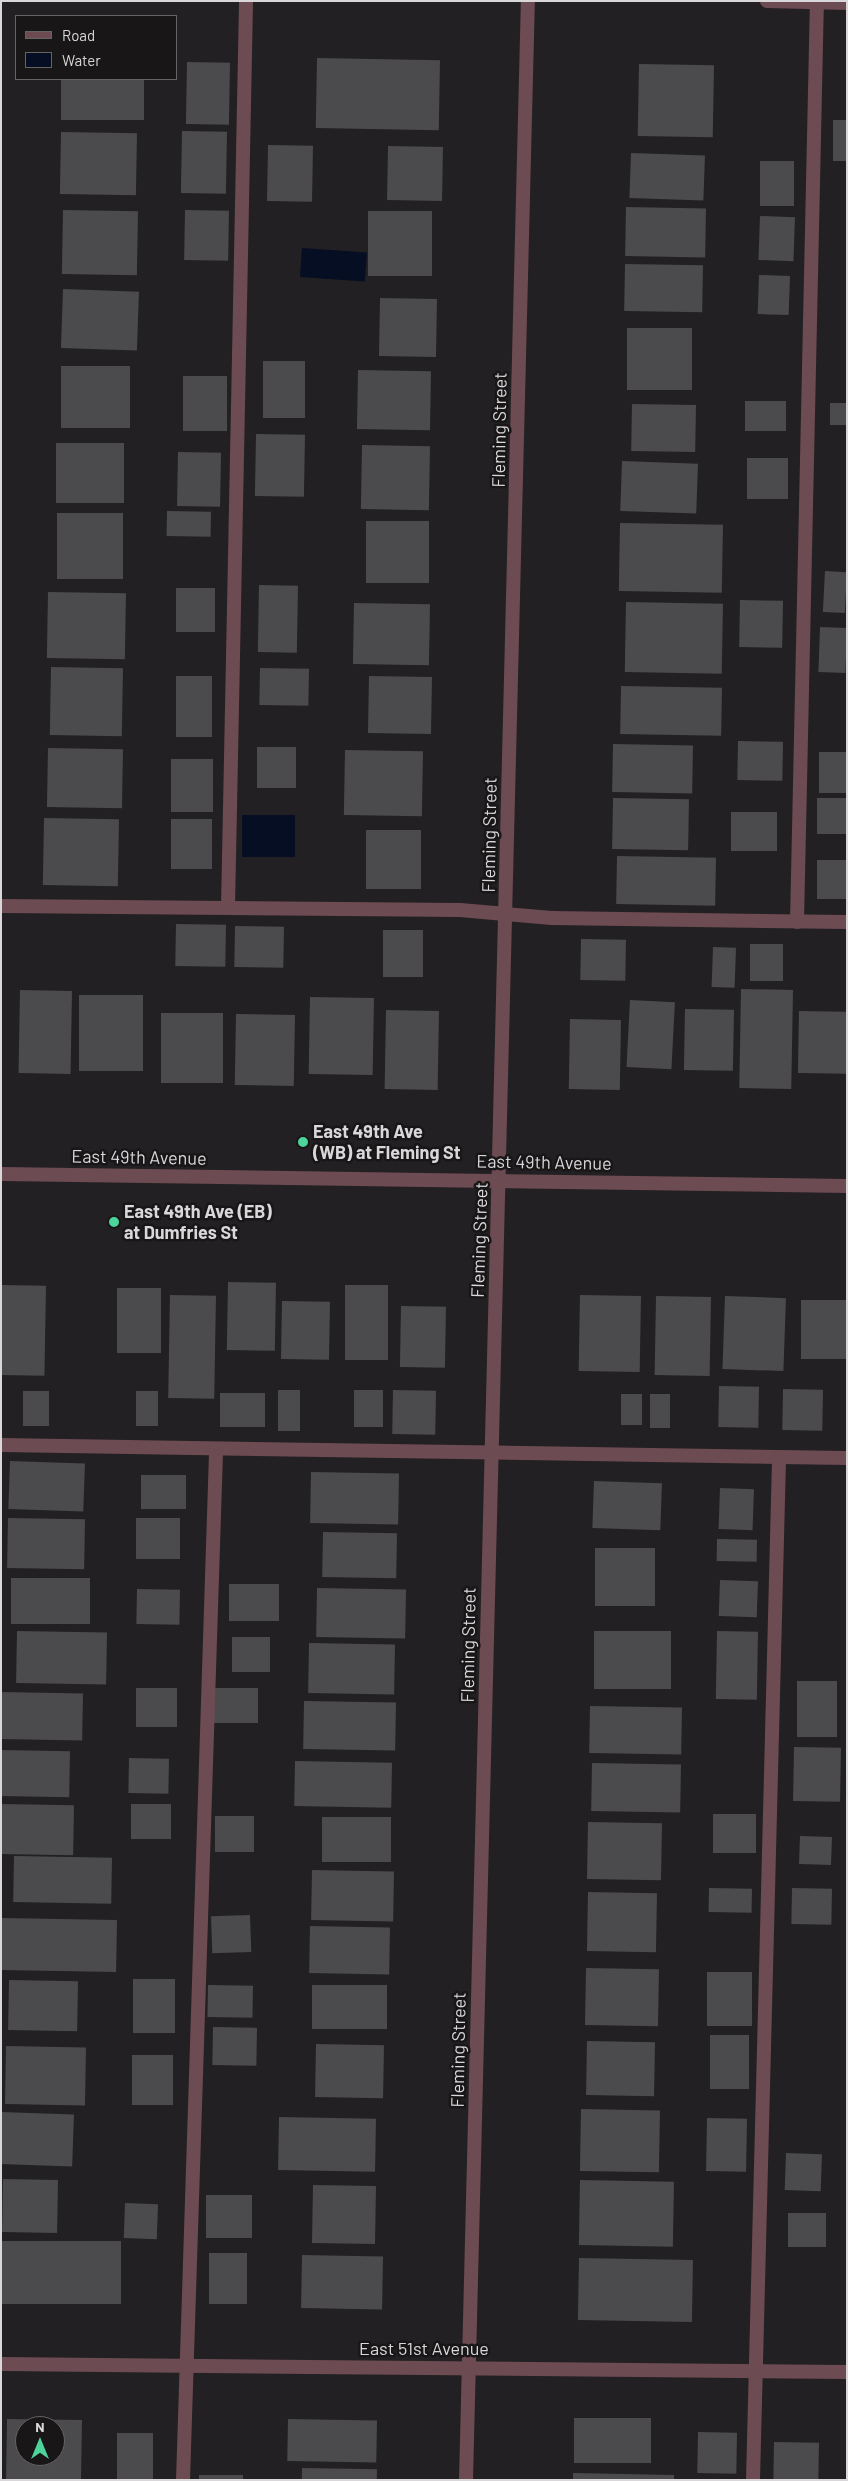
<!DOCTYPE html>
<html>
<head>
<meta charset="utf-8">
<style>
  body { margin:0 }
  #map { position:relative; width:848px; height:2481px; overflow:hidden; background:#222022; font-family:Barlow,sans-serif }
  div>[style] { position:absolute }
  .water>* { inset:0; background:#050e22; transform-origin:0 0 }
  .building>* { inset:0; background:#4b4a4d; transform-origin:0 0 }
  .service>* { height:14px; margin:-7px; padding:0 7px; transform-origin:7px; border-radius:7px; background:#6c4b52 }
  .minor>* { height:14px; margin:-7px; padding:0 7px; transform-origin:7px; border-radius:7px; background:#6c4b52 }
  .tertiary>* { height:14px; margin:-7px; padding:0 7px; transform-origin:7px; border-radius:7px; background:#6c4b52 }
  .dots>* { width:14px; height:14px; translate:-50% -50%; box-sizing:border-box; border:2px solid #191618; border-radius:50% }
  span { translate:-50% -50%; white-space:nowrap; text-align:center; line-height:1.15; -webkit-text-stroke:5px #191618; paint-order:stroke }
  .street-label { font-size:18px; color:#d9d7d9 }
  .poi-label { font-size:18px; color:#d9d7d9; font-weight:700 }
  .left { translate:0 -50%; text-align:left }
  .frame { position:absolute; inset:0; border:2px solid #d9d7d9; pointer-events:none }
  .legend { position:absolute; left:15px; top:15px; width:162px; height:65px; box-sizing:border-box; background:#191618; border:1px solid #666365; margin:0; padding:6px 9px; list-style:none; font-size:15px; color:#d9d7d9 }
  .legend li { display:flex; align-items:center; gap:10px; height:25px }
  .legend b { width:25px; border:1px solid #666365 }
  .north { position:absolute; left:15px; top:2416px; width:50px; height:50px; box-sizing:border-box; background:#191618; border:1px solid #666365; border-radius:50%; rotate:0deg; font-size:14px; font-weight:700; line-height:20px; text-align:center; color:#d9d7d9 }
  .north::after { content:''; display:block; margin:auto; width:18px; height:22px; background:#4cd49b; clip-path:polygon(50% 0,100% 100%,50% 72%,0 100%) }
</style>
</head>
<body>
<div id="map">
  <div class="water">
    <div style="left:302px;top:248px;width:65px;height:29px;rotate:4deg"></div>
    <div style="left:242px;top:815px;width:53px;height:42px"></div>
  </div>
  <div class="building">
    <div style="left:317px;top:58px;width:123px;height:70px;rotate:1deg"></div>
    <div style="left:187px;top:62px;width:43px;height:62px;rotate:1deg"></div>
    <div style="left:639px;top:64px;width:75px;height:72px;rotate:1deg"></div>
    <div style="left:61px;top:79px;width:83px;height:41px"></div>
    <div style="left:833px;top:120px;width:14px;height:41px"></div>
    <div style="left:182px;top:131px;width:45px;height:62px;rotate:1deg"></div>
    <div style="left:61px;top:132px;width:76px;height:62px;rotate:1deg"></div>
    <div style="left:268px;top:145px;width:45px;height:56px;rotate:1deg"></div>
    <div style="left:388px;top:146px;width:55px;height:54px;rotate:1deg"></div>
    <div style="left:631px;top:153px;width:74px;height:45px;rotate:2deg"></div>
    <div style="left:760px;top:161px;width:34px;height:45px"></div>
    <div style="left:626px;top:207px;width:80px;height:49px;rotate:1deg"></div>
    <div style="left:63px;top:210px;width:75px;height:64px;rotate:1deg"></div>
    <div style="left:185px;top:210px;width:44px;height:50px;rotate:1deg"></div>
    <div style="left:368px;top:211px;width:64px;height:65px"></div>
    <div style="left:760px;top:216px;width:35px;height:44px;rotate:2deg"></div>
    <div style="left:625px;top:264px;width:78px;height:47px;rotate:1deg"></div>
    <div style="left:759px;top:275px;width:31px;height:39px;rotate:2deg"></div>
    <div style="left:63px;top:289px;width:76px;height:59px;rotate:2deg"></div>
    <div style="left:380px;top:298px;width:57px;height:58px;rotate:1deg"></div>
    <div style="left:627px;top:328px;width:65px;height:62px"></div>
    <div style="left:263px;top:361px;width:42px;height:57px"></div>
    <div style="left:61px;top:366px;width:69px;height:62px"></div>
    <div style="left:358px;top:370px;width:73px;height:59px;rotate:1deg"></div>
    <div style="left:183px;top:376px;width:44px;height:55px"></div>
    <div style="left:745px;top:401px;width:41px;height:30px"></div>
    <div style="left:830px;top:403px;width:17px;height:22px"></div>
    <div style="left:632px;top:404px;width:64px;height:47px;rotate:1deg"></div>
    <div style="left:256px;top:434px;width:49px;height:62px;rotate:1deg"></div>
    <div style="left:56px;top:443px;width:68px;height:60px"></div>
    <div style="left:362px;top:445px;width:68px;height:64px;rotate:1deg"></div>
    <div style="left:178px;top:452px;width:43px;height:54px;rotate:1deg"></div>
    <div style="left:747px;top:458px;width:41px;height:41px"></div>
    <div style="left:622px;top:461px;width:76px;height:50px;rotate:2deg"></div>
    <div style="left:167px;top:511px;width:44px;height:25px;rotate:1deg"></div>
    <div style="left:57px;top:513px;width:66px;height:66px"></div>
    <div style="left:366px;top:521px;width:63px;height:62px"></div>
    <div style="left:620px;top:523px;width:103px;height:68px;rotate:1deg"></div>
    <div style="left:825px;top:571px;width:22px;height:41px;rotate:3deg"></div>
    <div style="left:259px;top:585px;width:39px;height:67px;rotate:1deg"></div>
    <div style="left:176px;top:588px;width:39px;height:44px"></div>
    <div style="left:48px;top:592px;width:78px;height:66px;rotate:1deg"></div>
    <div style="left:740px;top:600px;width:43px;height:47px;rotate:1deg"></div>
    <div style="left:626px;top:602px;width:97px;height:70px;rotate:1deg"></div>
    <div style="left:354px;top:603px;width:76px;height:61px;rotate:1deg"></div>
    <div style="left:820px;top:627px;width:27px;height:45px;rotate:2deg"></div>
    <div style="left:51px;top:667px;width:72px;height:68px;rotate:1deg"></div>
    <div style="left:260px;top:668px;width:49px;height:37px;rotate:1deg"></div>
    <div style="left:176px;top:676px;width:36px;height:61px"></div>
    <div style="left:369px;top:676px;width:63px;height:57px;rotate:1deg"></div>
    <div style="left:621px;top:686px;width:101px;height:48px;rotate:1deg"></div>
    <div style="left:738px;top:741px;width:45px;height:39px;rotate:1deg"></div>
    <div style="left:613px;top:744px;width:80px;height:48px;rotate:1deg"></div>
    <div style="left:257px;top:747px;width:39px;height:41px"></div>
    <div style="left:48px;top:748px;width:75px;height:59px;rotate:1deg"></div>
    <div style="left:345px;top:750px;width:78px;height:65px;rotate:1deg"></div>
    <div style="left:819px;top:752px;width:28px;height:41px"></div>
    <div style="left:171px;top:759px;width:42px;height:53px"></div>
    <div style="left:613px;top:798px;width:76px;height:51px;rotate:1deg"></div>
    <div style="left:817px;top:798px;width:30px;height:36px"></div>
    <div style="left:731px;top:812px;width:46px;height:39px"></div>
    <div style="left:44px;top:818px;width:75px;height:67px;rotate:1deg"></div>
    <div style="left:171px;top:819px;width:41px;height:50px"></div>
    <div style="left:366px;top:830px;width:55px;height:59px"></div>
    <div style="left:617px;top:856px;width:99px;height:48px;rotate:1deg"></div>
    <div style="left:817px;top:860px;width:30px;height:39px"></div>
    <div style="left:176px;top:924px;width:50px;height:42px;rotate:1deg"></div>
    <div style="left:235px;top:926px;width:49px;height:41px;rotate:1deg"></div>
    <div style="left:383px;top:930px;width:40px;height:47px"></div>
    <div style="left:581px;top:939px;width:45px;height:41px;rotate:1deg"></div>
    <div style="left:750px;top:944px;width:33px;height:37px"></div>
    <div style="left:713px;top:947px;width:23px;height:40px;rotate:2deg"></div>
    <div style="left:741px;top:989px;width:52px;height:99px;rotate:1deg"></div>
    <div style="left:20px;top:990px;width:52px;height:83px;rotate:1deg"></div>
    <div style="left:79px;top:995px;width:64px;height:76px"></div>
    <div style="left:310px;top:997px;width:64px;height:77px;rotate:1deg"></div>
    <div style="left:630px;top:1000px;width:45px;height:67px;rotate:3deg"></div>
    <div style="left:685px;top:1009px;width:49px;height:61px;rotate:1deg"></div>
    <div style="left:386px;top:1010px;width:53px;height:79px;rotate:1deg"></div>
    <div style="left:799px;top:1011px;width:48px;height:62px;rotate:1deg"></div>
    <div style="left:161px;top:1013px;width:62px;height:70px"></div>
    <div style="left:236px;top:1014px;width:59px;height:71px;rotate:1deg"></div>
    <div style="left:570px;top:1019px;width:51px;height:70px;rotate:1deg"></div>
    <div style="left:228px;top:1282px;width:48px;height:68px;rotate:1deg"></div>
    <div style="left:1px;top:1285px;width:45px;height:90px;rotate:1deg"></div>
    <div style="left:345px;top:1285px;width:43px;height:75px"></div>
    <div style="left:117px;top:1288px;width:44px;height:65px"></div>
    <div style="left:170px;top:1295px;width:46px;height:103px;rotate:1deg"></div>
    <div style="left:580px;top:1295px;width:61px;height:76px;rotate:1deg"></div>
    <div style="left:656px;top:1296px;width:55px;height:79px;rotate:1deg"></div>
    <div style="left:725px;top:1296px;width:61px;height:73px;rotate:2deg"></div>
    <div style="left:801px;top:1300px;width:46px;height:59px"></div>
    <div style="left:282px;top:1301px;width:48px;height:58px;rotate:1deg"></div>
    <div style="left:401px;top:1306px;width:45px;height:61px;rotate:1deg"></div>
    <div style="left:719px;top:1386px;width:40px;height:41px;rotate:1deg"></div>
    <div style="left:783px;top:1389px;width:40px;height:41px;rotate:1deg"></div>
    <div style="left:278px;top:1390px;width:22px;height:41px"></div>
    <div style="left:354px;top:1390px;width:29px;height:37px"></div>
    <div style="left:393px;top:1390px;width:43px;height:44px;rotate:1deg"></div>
    <div style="left:23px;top:1391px;width:26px;height:35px"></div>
    <div style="left:136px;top:1391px;width:22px;height:35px"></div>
    <div style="left:220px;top:1393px;width:45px;height:34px"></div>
    <div style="left:621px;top:1394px;width:21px;height:31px"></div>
    <div style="left:650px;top:1394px;width:20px;height:34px"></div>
    <div style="left:10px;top:1461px;width:75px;height:48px;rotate:2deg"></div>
    <div style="left:311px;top:1472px;width:88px;height:51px;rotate:1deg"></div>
    <div style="left:141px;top:1475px;width:45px;height:34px"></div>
    <div style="left:594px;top:1481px;width:68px;height:47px;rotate:2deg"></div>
    <div style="left:720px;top:1488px;width:34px;height:41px;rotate:2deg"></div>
    <div style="left:8px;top:1518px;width:77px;height:50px;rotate:1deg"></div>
    <div style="left:136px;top:1518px;width:44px;height:41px"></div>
    <div style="left:323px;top:1532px;width:74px;height:45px;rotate:1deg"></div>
    <div style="left:717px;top:1539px;width:40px;height:22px;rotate:1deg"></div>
    <div style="left:595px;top:1548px;width:60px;height:58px"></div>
    <div style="left:11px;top:1578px;width:79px;height:46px"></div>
    <div style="left:720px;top:1580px;width:38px;height:36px;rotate:2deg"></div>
    <div style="left:229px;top:1584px;width:50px;height:37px"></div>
    <div style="left:317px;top:1588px;width:89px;height:49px;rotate:1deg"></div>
    <div style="left:137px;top:1589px;width:43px;height:35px;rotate:1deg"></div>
    <div style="left:17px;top:1631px;width:90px;height:52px;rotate:1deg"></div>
    <div style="left:594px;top:1631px;width:77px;height:58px"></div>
    <div style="left:717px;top:1631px;width:41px;height:68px;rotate:1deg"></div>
    <div style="left:232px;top:1637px;width:38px;height:35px"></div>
    <div style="left:309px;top:1643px;width:86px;height:50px;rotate:1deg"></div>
    <div style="left:797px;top:1681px;width:40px;height:56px"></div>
    <div style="left:136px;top:1688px;width:41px;height:39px"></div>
    <div style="left:214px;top:1688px;width:44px;height:35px"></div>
    <div style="left:1px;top:1692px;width:82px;height:47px;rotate:1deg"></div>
    <div style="left:304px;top:1701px;width:92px;height:48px;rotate:1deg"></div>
    <div style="left:590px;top:1706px;width:92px;height:47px;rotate:1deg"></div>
    <div style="left:794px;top:1747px;width:47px;height:54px;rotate:1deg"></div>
    <div style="left:1px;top:1750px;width:69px;height:46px;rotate:1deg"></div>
    <div style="left:129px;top:1758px;width:40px;height:35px;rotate:1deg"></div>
    <div style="left:295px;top:1761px;width:97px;height:45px;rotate:1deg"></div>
    <div style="left:592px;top:1763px;width:89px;height:48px;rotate:1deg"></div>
    <div style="left:1px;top:1804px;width:73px;height:50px;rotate:1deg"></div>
    <div style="left:131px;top:1804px;width:40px;height:35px"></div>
    <div style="left:713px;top:1814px;width:43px;height:39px"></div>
    <div style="left:215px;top:1816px;width:39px;height:36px"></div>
    <div style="left:322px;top:1817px;width:69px;height:45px"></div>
    <div style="left:588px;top:1822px;width:74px;height:57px;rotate:1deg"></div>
    <div style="left:800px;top:1836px;width:32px;height:28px;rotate:2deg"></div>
    <div style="left:14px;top:1856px;width:98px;height:46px;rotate:1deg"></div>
    <div style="left:312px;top:1870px;width:82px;height:50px;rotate:1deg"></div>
    <div style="left:709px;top:1888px;width:43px;height:24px;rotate:1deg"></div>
    <div style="left:792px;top:1888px;width:40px;height:36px;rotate:1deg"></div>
    <div style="left:588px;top:1892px;width:69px;height:59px;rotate:1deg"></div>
    <div style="left:250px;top:1915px;width:37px;height:39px;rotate:88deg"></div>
    <div style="left:2px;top:1918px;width:115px;height:52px;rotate:1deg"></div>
    <div style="left:310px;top:1926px;width:80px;height:47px;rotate:1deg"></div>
    <div style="left:586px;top:1968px;width:73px;height:57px;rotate:1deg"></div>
    <div style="left:707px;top:1972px;width:45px;height:54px"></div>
    <div style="left:133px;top:1979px;width:42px;height:54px"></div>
    <div style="left:9px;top:1980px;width:69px;height:50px;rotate:1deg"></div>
    <div style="left:208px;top:1985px;width:45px;height:32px;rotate:1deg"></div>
    <div style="left:312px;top:1985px;width:75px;height:44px"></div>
    <div style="left:213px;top:2027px;width:44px;height:38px;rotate:1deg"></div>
    <div style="left:710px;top:2035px;width:39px;height:54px"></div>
    <div style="left:587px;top:2041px;width:68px;height:54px;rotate:1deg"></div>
    <div style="left:316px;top:2044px;width:68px;height:53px;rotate:1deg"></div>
    <div style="left:6px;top:2046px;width:80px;height:58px;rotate:1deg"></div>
    <div style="left:132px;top:2055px;width:41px;height:50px"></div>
    <div style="left:581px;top:2109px;width:79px;height:62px;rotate:1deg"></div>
    <div style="left:1px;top:2112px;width:73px;height:52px;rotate:2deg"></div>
    <div style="left:279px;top:2117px;width:97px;height:53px;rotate:1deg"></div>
    <div style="left:707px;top:2118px;width:40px;height:53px;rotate:1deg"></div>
    <div style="left:786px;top:2153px;width:36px;height:37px;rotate:2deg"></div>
    <div style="left:3px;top:2179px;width:55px;height:53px;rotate:1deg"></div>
    <div style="left:580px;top:2180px;width:94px;height:65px;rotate:1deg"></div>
    <div style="left:313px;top:2185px;width:63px;height:58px;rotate:1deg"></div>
    <div style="left:206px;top:2195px;width:46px;height:43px"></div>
    <div style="left:125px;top:2203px;width:33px;height:35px;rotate:2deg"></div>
    <div style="left:788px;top:2213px;width:38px;height:34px"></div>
    <div style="left:1px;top:2241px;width:120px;height:63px"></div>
    <div style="left:209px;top:2253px;width:38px;height:51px"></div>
    <div style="left:302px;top:2255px;width:81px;height:53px;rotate:1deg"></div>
    <div style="left:579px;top:2258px;width:114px;height:62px;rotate:1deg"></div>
    <div style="left:574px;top:2418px;width:77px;height:45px"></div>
    <div style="clip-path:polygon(evenodd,7px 2419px,82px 2420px,81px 2480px,6px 2480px,7px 2419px,25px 2426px,55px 2426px,55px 2456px,25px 2456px,25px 2426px)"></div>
    <div style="left:288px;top:2419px;width:89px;height:42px;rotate:1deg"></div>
    <div style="left:698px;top:2432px;width:39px;height:41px;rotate:1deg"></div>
    <div style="left:117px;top:2433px;width:36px;height:46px"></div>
    <div style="left:774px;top:2442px;width:45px;height:38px;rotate:1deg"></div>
    <div style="left:302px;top:2468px;width:75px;height:12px;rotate:1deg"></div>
    <div style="clip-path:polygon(573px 2473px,674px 2475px,674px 2480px,573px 2480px)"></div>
    <div style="left:199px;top:2475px;width:44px;height:5px"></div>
  </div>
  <div class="service">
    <div style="left:1px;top:906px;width:459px;rotate:0.5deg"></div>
    <div style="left:460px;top:910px;width:92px;rotate:5deg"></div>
    <div style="left:552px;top:918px;width:295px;rotate:0.8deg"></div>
    <div style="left:228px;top:908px;width:907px;rotate:-88.86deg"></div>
    <div style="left:797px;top:922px;width:921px;rotate:-88.76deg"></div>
    <div style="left:1px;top:1445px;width:846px;rotate:0.88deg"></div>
    <div style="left:183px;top:2480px;width:1031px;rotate:-88.16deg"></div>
    <div style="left:753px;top:2480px;width:1022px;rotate:-88.54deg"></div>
  </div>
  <div class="minor">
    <div style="left:767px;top:1px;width:80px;rotate:1.4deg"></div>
    <div style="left:1px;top:2364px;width:846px;rotate:0.54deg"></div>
    <div style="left:466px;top:2480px;width:2480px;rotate:-88.57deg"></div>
  </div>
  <div class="tertiary">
    <div style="left:1px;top:1174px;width:846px;rotate:0.81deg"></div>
  </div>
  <div class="dots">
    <div style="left:303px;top:1142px;background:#4cd49b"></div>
    <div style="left:114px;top:1222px;background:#4cd49b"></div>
  </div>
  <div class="street-label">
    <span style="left:499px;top:430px;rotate:-89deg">Fleming Street</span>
    <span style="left:489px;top:835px;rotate:-89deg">Fleming Street</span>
    <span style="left:139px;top:1157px;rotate:1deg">East 49th Avenue</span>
    <span style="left:544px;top:1162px;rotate:1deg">East 49th Avenue</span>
    <span style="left:479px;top:1240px;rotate:-88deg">Fleming Street</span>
    <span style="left:468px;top:1645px;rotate:-89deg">Fleming Street</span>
    <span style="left:458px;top:2050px;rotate:-89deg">Fleming Street</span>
    <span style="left:424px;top:2348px">East 51st Avenue</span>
  </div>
  <div class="poi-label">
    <span class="left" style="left:313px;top:1142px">East 49th Ave<br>(WB) at Fleming St</span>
    <span class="left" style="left:124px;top:1222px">East 49th Ave (EB)<br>at Dumfries St</span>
  </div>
  <div class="frame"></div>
  <ul class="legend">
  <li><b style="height:6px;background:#6c4b52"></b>Road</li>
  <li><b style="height:14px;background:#050e22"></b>Water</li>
  </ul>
  <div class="north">N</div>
</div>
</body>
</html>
